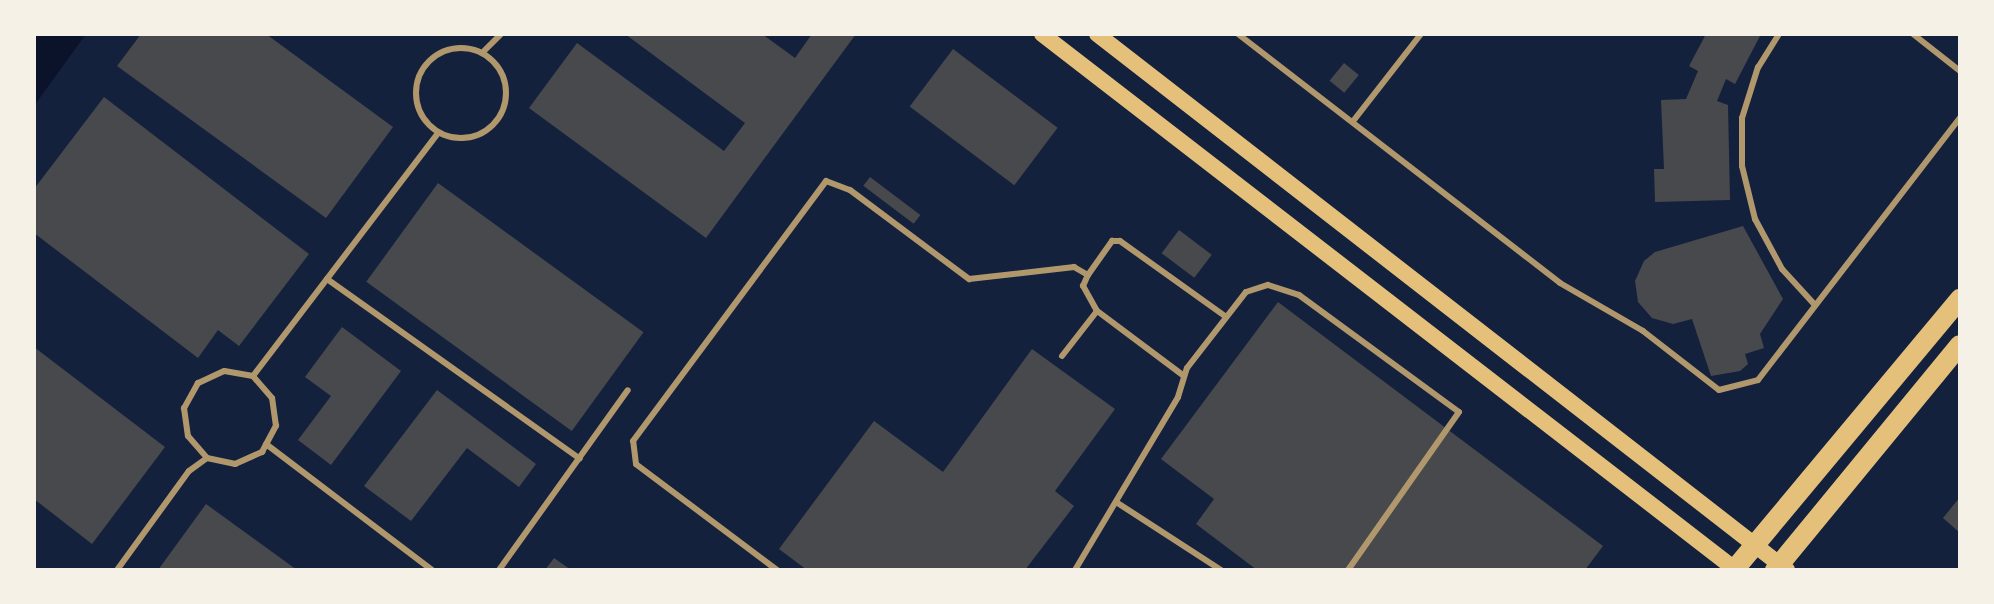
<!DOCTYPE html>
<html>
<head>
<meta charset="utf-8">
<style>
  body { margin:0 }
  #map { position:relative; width:1994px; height:604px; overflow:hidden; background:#14213d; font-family:Signika,sans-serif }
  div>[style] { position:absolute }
  .water>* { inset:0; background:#0b132b }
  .building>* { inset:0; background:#48494c; transform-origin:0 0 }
  .service>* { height:6px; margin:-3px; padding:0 3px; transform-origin:3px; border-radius:3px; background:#b1986c }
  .service>.ring { margin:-3px; padding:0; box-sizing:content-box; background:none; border:6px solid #b1986c; border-radius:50% }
  .secondary>* { height:16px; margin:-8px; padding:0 8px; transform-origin:8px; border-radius:8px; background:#e5c07b }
  .primary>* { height:20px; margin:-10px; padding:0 10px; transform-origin:10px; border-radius:10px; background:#e5c07b }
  span { translate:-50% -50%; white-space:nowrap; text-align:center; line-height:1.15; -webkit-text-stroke:7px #f6f1e7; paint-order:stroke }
  .frame { position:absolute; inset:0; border:36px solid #f6f1e7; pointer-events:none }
</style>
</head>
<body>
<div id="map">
  <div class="water">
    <div style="clip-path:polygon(34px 34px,86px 34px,34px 106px)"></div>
  </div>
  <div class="building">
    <div style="clip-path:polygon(141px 34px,266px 34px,393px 127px,326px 218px,117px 66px)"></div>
    <div style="clip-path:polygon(625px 34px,762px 34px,795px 58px,812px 34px,856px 34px,706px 238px,529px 108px,577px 43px,724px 151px,745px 123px)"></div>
    <div style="clip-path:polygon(1706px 34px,1761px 34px,1735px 84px,1726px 79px,1717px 101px,1728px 105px,1730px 200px,1655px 202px,1654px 169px,1664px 169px,1661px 100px,1686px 99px,1698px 71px,1689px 66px)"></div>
    <div style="left:953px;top:49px;width:131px;height:72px;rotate:37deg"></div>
    <div style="left:1344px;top:63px;width:19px;height:23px;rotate:39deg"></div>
    <div style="clip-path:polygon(104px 97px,309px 254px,239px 346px,218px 330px,198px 358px,34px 233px,34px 189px)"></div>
    <div style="left:870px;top:177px;width:63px;height:11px;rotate:37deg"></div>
    <div style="left:438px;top:183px;width:254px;height:122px;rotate:36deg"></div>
    <div style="clip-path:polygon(1743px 226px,1783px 299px,1760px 334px,1764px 348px,1745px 354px,1748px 364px,1740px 371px,1711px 376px,1692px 319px,1673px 324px,1652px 318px,1638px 302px,1635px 281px,1644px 261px,1655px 252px)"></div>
    <div style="left:1179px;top:230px;width:41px;height:29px;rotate:37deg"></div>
    <div style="clip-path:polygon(1278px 302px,1603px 546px,1585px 570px,1257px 570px,1196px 524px,1214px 499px,1161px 459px)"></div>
    <div style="clip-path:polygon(342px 327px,401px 371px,331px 465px,298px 440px,331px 396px,305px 377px)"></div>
    <div style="clip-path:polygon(34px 347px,165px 447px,92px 544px,34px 499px)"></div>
    <div style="clip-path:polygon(1032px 349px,1115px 409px,1055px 491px,1074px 506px,1025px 570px,807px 570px,779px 549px,874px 421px,943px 472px)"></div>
    <div style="clip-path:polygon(437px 390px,536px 464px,519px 487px,467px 448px,411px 521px,364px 486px)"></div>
    <div style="clip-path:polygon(1960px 497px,1960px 533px,1943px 518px)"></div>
    <div style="clip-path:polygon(206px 504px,297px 570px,158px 570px)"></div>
    <div style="clip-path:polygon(554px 558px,571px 570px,545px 570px)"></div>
  </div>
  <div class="service">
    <div style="left:1238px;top:34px;width:407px;rotate:37.7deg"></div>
    <div style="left:1560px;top:283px;width:96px;rotate:30deg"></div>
    <div style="left:1643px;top:331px;width:96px;rotate:37.8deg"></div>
    <div style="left:1719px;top:390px;width:40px;rotate:-14.4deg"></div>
    <div style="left:1758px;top:380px;width:331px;rotate:-52.4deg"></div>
    <div style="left:1779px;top:34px;width:39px;rotate:122deg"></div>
    <div style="left:1758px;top:67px;width:53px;rotate:107.4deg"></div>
    <div style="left:1742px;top:118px;width:48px;rotate:90deg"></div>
    <div style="left:1742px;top:166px;width:55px;rotate:76.2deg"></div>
    <div style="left:1755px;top:219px;width:57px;rotate:61.6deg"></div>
    <div style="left:1782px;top:269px;width:49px;rotate:47.5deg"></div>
    <div style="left:1913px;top:34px;width:60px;rotate:38.2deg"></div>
    <div class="ring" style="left:416px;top:48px;width:84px;height:84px"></div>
    <div style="left:483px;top:52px;width:25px;rotate:-45deg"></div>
    <div style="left:1354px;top:120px;width:109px;rotate:-52.1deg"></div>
    <div style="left:327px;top:279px;width:310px;rotate:35.4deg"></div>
    <div style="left:1062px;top:356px;width:57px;rotate:-52.1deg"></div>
    <div style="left:253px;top:376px;width:305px;rotate:-52.7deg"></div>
    <div style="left:1184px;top:376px;width:109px;rotate:-143.2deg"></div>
    <div style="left:1097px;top:311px;width:29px;rotate:-119deg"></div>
    <div style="left:1083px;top:286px;width:12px;rotate:-66deg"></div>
    <div style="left:1088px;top:275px;width:42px;rotate:-54.8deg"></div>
    <div style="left:1112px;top:241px;width:8px"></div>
    <div style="left:1120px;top:241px;width:130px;rotate:35.6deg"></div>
    <div style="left:266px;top:444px;width:208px;rotate:37.2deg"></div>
    <div style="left:1116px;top:502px;width:125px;rotate:32.9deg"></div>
    <div style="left:117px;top:570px;width:122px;rotate:-54deg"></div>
    <div style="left:189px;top:471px;width:22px;rotate:-36deg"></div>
    <div style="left:207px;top:458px;width:29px;rotate:12deg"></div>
    <div style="left:235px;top:464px;width:30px;rotate:-24deg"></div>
    <div style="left:262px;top:452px;width:30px;rotate:-62deg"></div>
    <div style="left:276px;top:426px;width:28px;rotate:-98deg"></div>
    <div style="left:272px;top:398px;width:29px;rotate:-131deg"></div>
    <div style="left:253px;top:376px;width:29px;rotate:-170deg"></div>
    <div style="left:224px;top:371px;width:29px;rotate:155deg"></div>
    <div style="left:198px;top:383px;width:29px;rotate:119deg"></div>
    <div style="left:184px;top:408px;width:28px;rotate:82deg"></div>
    <div style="left:188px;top:436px;width:29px;rotate:49deg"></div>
    <div style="left:499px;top:570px;width:221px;rotate:-54.4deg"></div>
    <div style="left:777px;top:570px;width:176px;rotate:-143.1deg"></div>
    <div style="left:636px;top:464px;width:23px;rotate:-97deg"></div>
    <div style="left:633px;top:441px;width:324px;rotate:-53.4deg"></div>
    <div style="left:826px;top:181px;width:26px;rotate:21deg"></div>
    <div style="left:850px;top:190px;width:149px;rotate:36.8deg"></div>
    <div style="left:969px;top:279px;width:106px;rotate:-6.5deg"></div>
    <div style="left:1074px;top:267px;width:16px;rotate:30deg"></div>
    <div style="left:1075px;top:570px;width:201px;rotate:-59.2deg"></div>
    <div style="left:1178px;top:397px;width:30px;rotate:-73deg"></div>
    <div style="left:1187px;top:368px;width:96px;rotate:-52.2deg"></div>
    <div style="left:1246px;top:292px;width:23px;rotate:-18deg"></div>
    <div style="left:1268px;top:285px;width:33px;rotate:18deg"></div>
    <div style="left:1299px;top:295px;width:198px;rotate:36.2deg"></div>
    <div style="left:1459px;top:412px;width:193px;rotate:125.1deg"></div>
  </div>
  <div class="secondary">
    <div style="left:1042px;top:34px;width:877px;rotate:37.68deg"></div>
    <div style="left:1097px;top:34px;width:874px;rotate:37.84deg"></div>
  </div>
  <div class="primary">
    <div style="left:1734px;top:570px;width:353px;rotate:-50.2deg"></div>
    <div style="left:1775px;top:570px;width:291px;rotate:-50.6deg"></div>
  </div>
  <div class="frame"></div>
</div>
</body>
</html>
